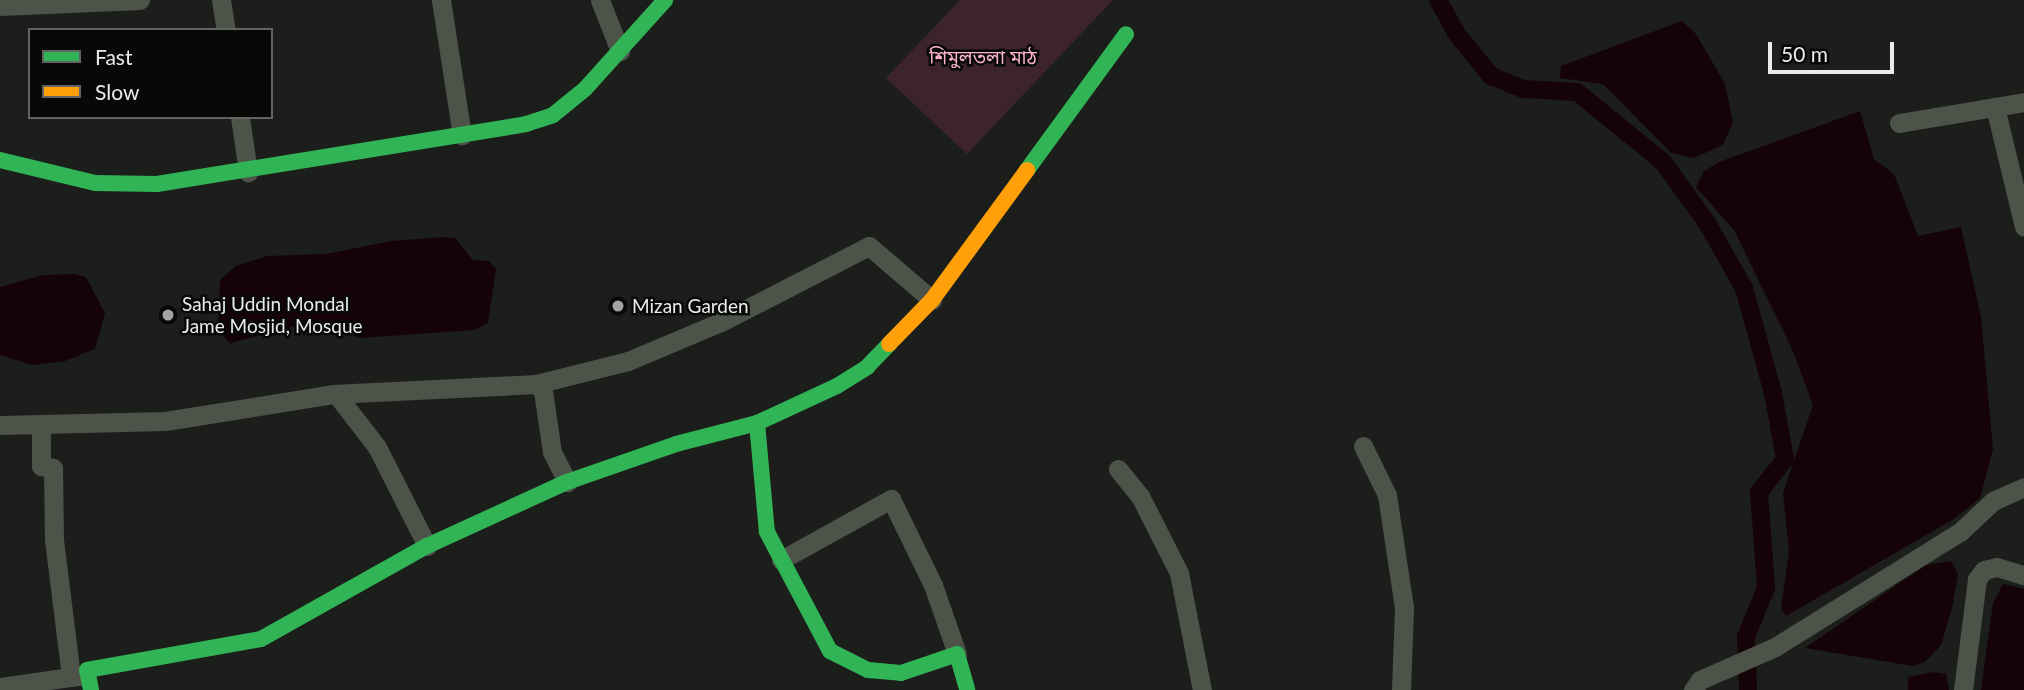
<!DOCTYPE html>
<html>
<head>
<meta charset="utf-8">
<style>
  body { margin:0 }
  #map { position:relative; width:2024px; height:690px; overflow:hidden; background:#1c1e1b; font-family:Lato,"Noto Sans Bengali",sans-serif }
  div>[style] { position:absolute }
  .green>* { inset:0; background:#3d242b }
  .water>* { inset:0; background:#160307 }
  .canal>* { height:18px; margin:-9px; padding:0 9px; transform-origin:9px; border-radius:9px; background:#160307 }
  .street>* { height:19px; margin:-9.5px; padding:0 9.5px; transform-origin:9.5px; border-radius:9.5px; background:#4e534a }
  .fast>* { height:16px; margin:-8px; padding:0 8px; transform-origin:8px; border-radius:8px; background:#30b455 }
  .slow>* { height:16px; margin:-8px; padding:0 8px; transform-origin:8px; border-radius:8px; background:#ff9f0a }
  .dots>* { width:19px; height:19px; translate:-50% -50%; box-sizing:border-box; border:4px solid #070907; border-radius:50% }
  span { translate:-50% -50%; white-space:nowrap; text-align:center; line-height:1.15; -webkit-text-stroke:5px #070907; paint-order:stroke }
  .park-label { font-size:19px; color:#fbb4c9 }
  .poi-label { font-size:19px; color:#eaece9 }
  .left { translate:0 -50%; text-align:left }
  .legend { position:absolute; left:28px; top:28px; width:245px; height:91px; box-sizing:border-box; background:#070907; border:2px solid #626461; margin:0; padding:9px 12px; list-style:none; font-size:21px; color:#eaece9 }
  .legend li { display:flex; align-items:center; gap:14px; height:35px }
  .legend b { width:35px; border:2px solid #626461 }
  .scale { position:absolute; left:1768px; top:42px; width:126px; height:32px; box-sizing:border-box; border:4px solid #eaece9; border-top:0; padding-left:9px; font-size:21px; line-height:24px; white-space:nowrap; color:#eaece9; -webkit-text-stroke:5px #070907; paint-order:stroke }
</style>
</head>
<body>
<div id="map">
  <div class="green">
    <div style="clip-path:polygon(960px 0,1113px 0,967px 154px,886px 78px)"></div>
  </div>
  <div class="water">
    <div style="clip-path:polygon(1682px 21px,1696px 34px,1725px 84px,1733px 122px,1723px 145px,1694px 158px,1671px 153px,1603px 84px,1560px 78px,1561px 66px)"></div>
    <div style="clip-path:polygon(1860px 111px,1874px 159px,1894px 174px,1918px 236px,1961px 227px,1981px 317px,1993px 449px,1980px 498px,1954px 519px,1786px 616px,1781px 608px,1789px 551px,1783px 493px,1813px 405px,1792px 349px,1734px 230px,1696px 187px,1704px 171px,1719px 162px)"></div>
    <div style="clip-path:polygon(444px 237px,455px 238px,473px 260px,489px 261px,496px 269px,488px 323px,474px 330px,361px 338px,310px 322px,230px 343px,218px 331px,220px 280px,236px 266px,267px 256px,326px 254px,391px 241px)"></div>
    <div style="clip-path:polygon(74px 274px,86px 277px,105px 313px,95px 349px,65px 361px,32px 365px,0 355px,0 287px,43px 275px)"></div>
    <div style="clip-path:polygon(1951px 561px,1958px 574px,1952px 608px,1941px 645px,1925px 662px,1913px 666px,1805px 648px,1926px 565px)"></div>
    <div style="clip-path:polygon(2003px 584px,2024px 589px,2024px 690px,1981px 690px,1993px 603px)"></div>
    <div style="clip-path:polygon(1933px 672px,1946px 674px,1949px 690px,1908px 690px,1908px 677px)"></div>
  </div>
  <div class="canal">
    <div style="left:1438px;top:0;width:38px;rotate:61deg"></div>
    <div style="left:1456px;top:33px;width:55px;rotate:50.9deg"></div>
    <div style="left:1491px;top:76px;width:35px;rotate:22deg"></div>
    <div style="left:1524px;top:89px;width:53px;rotate:3.2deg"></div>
    <div style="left:1577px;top:92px;width:111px;rotate:39.1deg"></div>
    <div style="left:1663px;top:162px;width:75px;rotate:54.2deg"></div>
    <div style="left:1707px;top:223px;width:75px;rotate:60.4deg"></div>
    <div style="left:1744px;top:288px;width:109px;rotate:74.6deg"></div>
    <div style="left:1773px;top:393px;width:67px;rotate:79.7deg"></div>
    <div style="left:1785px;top:459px;width:42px;rotate:128.2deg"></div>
    <div style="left:1759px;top:492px;width:96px;rotate:85.8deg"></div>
    <div style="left:1766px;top:588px;width:53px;rotate:112.2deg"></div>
    <div style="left:1746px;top:637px;width:53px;rotate:87.8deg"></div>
  </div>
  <div class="street">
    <div style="left:221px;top:0;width:30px;rotate:81deg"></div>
    <div style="left:441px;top:0;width:137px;rotate:81.2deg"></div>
    <div style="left:600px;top:0;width:55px;rotate:68.6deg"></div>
    <div style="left:0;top:6px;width:140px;rotate:-2.5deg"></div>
    <div style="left:1995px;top:107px;width:123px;rotate:76.4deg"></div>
    <div style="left:240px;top:117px;width:56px;rotate:81.7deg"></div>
    <div style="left:1899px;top:123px;width:127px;rotate:-9.5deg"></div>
    <div style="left:536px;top:384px;width:10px;rotate:45deg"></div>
    <div style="left:543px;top:391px;width:62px;rotate:81.6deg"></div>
    <div style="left:552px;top:452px;width:34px;rotate:63deg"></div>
    <div style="left:336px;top:394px;width:67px;rotate:52.3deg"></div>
    <div style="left:377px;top:447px;width:111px;rotate:63.2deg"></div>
    <div style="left:41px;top:424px;width:42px;rotate:90deg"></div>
    <div style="left:41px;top:466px;width:12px;rotate:9deg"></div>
    <div style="left:53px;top:468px;width:72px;rotate:89.2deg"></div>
    <div style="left:54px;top:540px;width:138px;rotate:82.9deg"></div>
    <div style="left:0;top:425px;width:165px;rotate:-1.4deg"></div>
    <div style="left:165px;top:421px;width:170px;rotate:-9.1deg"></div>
    <div style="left:333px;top:394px;width:203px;rotate:-2.8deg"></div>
    <div style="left:536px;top:384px;width:95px;rotate:-14deg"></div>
    <div style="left:628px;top:361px;width:103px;rotate:-22.8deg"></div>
    <div style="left:723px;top:321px;width:164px;rotate:-27.2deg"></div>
    <div style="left:869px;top:246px;width:83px;rotate:40.6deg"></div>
    <div style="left:1363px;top:446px;width:55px;rotate:63.9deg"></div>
    <div style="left:1387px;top:495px;width:114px;rotate:81.4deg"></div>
    <div style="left:1404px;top:608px;width:82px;rotate:92.1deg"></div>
    <div style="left:1118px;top:469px;width:35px;rotate:51deg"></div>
    <div style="left:1140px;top:496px;width:86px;rotate:63.1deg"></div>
    <div style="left:1179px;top:573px;width:119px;rotate:78.9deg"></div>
    <div style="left:781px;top:560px;width:126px;rotate:-29deg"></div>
    <div style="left:891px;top:499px;width:96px;rotate:64deg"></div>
    <div style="left:933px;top:585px;width:73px;rotate:70.8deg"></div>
    <div style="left:0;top:687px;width:85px;rotate:-8.1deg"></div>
    <div style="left:1693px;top:690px;width:12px;rotate:-55deg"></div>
    <div style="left:1700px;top:680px;width:82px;rotate:-23.7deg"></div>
    <div style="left:1775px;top:647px;width:218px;rotate:-31.9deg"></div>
    <div style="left:1960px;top:532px;width:45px;rotate:-43.2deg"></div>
    <div style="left:1993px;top:501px;width:34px;rotate:-24deg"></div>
    <div style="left:1963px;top:690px;width:112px;rotate:-82.8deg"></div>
    <div style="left:1977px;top:579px;width:11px;rotate:-52deg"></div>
    <div style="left:1984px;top:570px;width:13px;rotate:-13deg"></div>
    <div style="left:1997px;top:567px;width:28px;rotate:17deg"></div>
  </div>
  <div class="fast">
    <div style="left:0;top:160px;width:98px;rotate:13.6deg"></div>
    <div style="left:95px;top:183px;width:62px;rotate:0.9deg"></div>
    <div style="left:157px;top:184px;width:374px;rotate:-9.2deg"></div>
    <div style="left:526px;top:124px;width:28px;rotate:-18deg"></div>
    <div style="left:553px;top:115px;width:41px;rotate:-39.1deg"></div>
    <div style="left:585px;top:89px;width:120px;rotate:-48deg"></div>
    <div style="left:1027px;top:170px;width:168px;rotate:-53.9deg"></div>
    <div style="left:757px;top:423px;width:109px;rotate:84.8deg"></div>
    <div style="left:767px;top:532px;width:135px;rotate:62.1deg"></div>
    <div style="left:830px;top:651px;width:42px;rotate:26.6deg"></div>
    <div style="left:868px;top:670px;width:33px;rotate:5deg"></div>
    <div style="left:901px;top:673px;width:59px;rotate:-18.7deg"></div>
    <div style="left:957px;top:654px;width:37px;rotate:74deg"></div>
    <div style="left:91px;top:690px;width:20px;rotate:-101deg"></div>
    <div style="left:87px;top:670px;width:177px;rotate:-10.1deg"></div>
    <div style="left:261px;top:639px;width:190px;rotate:-29.3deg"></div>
    <div style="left:427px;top:546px;width:154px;rotate:-24.6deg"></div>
    <div style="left:567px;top:482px;width:115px;rotate:-19.2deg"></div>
    <div style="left:676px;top:444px;width:84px;rotate:-14.5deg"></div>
    <div style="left:757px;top:423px;width:88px;rotate:-24.8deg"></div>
    <div style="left:837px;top:386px;width:36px;rotate:-32deg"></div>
    <div style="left:867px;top:367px;width:32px;rotate:-46deg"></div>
  </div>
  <div class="slow">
    <div style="left:889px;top:344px;width:62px;rotate:-45.7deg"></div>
    <div style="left:932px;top:300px;width:161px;rotate:-53.8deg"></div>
  </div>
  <div class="dots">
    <div style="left:618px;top:306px;background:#a2a4a1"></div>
    <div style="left:168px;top:315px;background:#a2a4a1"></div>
  </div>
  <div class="park-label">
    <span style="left:983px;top:57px">শিমুলতলা মাঠ</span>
  </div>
  <div class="poi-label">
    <span class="left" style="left:182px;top:315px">Sahaj Uddin Mondal<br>Jame Mosjid, Mosque</span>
    <span class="left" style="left:632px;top:306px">Mizan Garden</span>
  </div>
  <ul class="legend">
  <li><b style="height:9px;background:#30b455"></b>Fast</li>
  <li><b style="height:9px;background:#ff9f0a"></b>Slow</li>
  </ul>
  <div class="scale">50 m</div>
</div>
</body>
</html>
